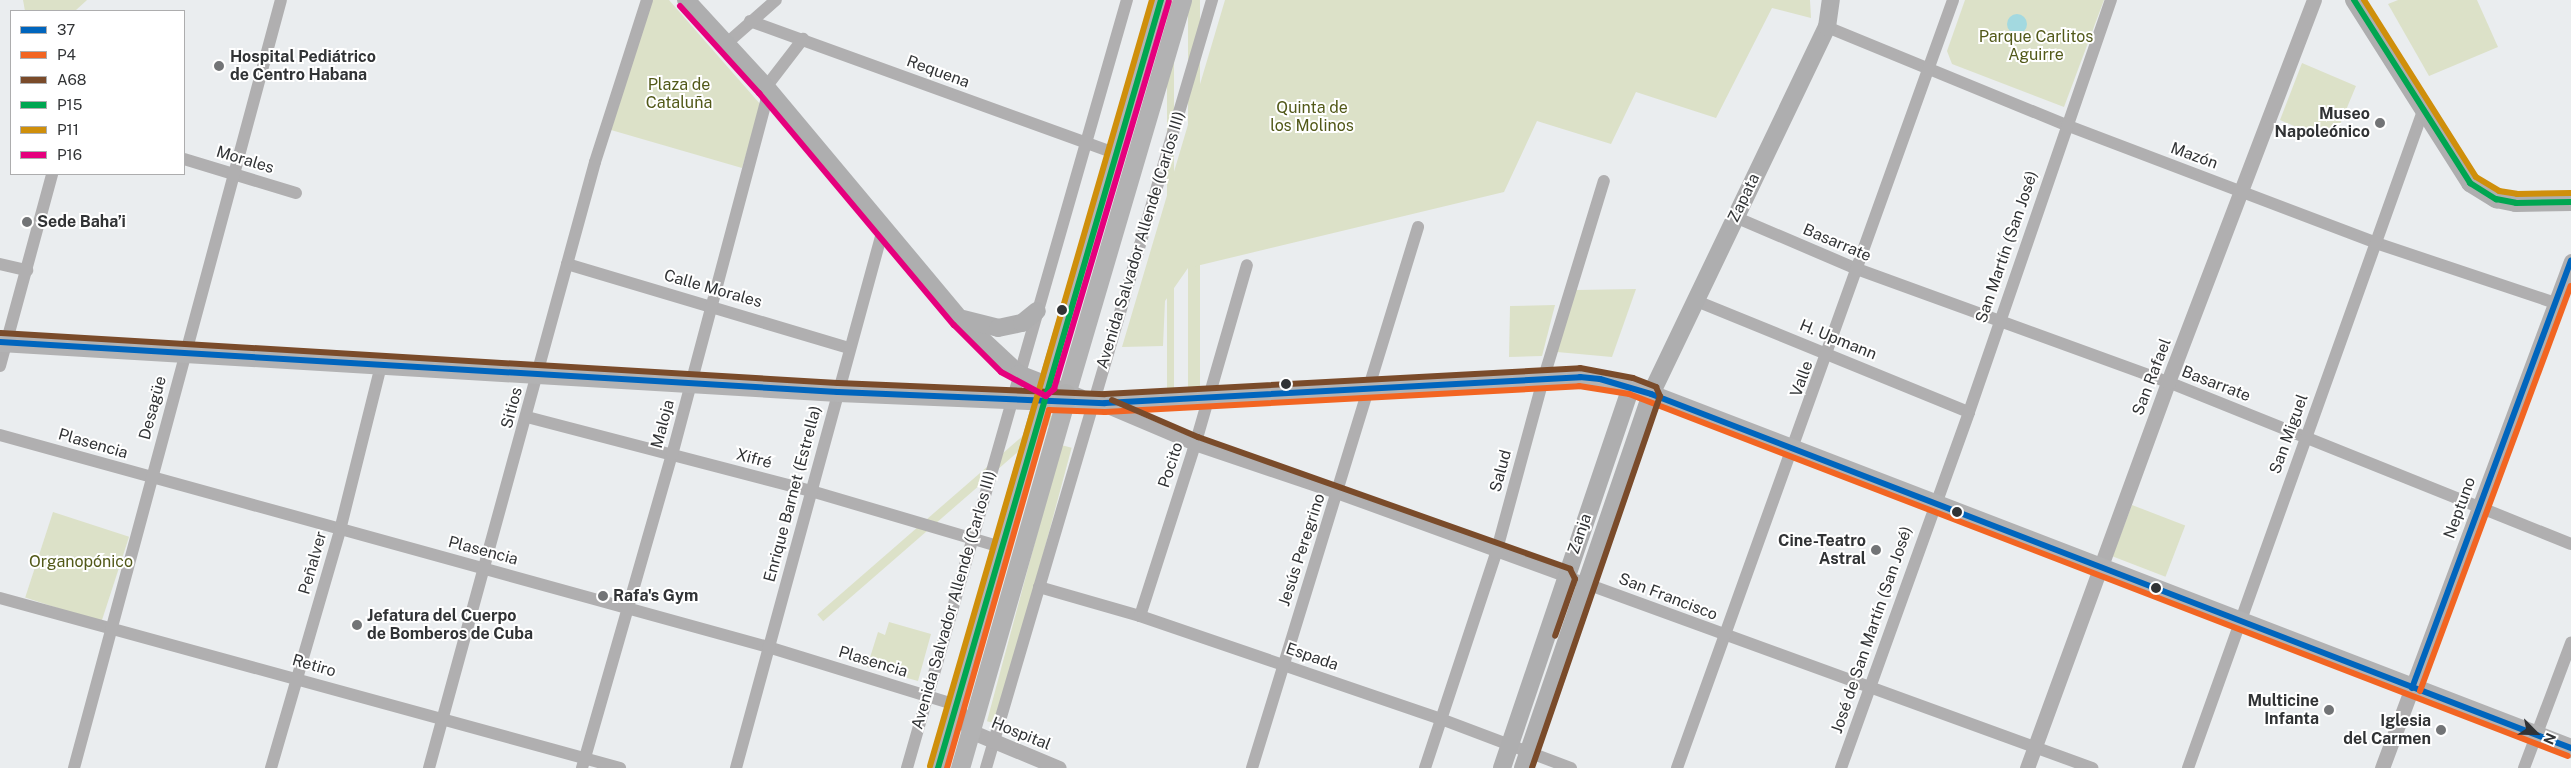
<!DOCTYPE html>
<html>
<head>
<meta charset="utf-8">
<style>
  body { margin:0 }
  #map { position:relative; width:2571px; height:768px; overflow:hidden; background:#eaedef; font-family:"Public Sans",sans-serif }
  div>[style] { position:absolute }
  .green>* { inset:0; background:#dce1c8; transform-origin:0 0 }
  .water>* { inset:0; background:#a3d9e0 }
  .round { border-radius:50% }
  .minor>* { height:12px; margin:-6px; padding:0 6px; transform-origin:6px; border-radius:6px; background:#b0afb0 }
  .tertiary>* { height:15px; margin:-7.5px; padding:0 7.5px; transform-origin:7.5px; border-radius:7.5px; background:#b0afb0 }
  .secondary>* { height:18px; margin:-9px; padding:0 9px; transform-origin:9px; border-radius:9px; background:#aeaeaf }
  .primary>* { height:19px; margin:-9.5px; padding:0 9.5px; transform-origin:9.5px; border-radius:9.5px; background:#b2b2b3 }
  .trunk>* { height:20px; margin:-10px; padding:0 10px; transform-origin:10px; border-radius:10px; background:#b0b0b0 }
  .bus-1>* { height:6px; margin:-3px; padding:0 3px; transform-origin:3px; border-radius:3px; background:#0065bd }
  .bus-2>* { height:6px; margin:-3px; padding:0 3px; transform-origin:3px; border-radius:3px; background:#f26522 }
  .bus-3>* { height:6px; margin:-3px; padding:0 3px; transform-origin:3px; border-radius:3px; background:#7a4b2a }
  .bus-4>* { height:6px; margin:-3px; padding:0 3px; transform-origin:3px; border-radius:3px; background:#00a651 }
  .bus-5>* { height:6px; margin:-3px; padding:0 3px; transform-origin:3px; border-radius:3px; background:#cf8f0b }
  .bus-6>* { height:6px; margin:-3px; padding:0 3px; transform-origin:3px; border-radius:3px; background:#e5007d }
  .dots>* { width:14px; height:14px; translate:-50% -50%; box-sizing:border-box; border:2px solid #fff; border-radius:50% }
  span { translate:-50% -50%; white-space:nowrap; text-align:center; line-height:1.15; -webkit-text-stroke:4px #fff; paint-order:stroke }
  .park-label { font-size:16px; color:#525919 }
  .poi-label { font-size:16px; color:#313335; font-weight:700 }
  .left { translate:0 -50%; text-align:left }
  .right { translate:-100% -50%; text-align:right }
  .street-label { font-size:16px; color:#313335 }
  .legend { position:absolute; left:10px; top:10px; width:175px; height:165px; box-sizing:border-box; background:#fff; border:1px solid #adadae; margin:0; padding:6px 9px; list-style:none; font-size:15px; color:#313335 }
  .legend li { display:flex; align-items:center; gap:10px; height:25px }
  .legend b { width:25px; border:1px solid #adadae }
  .north { position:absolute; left:2511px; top:708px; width:50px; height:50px; -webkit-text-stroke:4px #fff; paint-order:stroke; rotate:113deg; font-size:14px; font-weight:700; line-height:20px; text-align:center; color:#313335 }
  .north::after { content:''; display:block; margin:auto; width:18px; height:22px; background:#313335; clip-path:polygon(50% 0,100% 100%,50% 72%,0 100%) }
</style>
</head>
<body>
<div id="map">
  <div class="green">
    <div style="clip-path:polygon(23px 0,87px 0,75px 11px,25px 11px)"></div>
    <div style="clip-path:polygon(652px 0,669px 0,761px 105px,742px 168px,611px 130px)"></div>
    <div style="left:1167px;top:0;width:7px;height:398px"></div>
    <div style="left:1188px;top:0;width:12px;height:389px"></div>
    <div style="clip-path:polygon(1225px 0,1810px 0,1811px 18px,1772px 8px,1716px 118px,1636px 92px,1611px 144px,1537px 121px,1504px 192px,1188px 268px,1165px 301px,1163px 346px,1122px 347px)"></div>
    <div style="clip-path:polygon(1965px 0,2104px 0,2064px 107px,1952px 64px,1947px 51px)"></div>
    <div style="clip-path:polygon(2398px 0,2477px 0,2498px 47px,2429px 76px,2388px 4px)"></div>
    <div style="clip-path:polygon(2302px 63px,2356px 86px,2336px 134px,2327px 131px,2324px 139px,2280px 120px)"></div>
    <div style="clip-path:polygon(1636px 289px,1612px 357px,1557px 352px,1576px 290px)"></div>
    <div style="clip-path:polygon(1555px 305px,1542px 356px,1509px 357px,1510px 306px)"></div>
    <div style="left:1049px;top:413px;width:9px;height:307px;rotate:49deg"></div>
    <div style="left:1061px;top:445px;width:11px;height:286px;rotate:15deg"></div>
    <div style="left:2132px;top:505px;width:57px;height:55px;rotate:21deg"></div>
    <div style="left:53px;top:512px;width:80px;height:90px;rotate:18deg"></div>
    <div style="clip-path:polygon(889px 622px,931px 634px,918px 681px,867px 667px,878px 632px,885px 635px)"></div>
  </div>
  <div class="water">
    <div class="round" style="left:2007px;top:14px;width:20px;height:20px"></div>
  </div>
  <div class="minor">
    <div style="left:750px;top:21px;width:388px;rotate:19.9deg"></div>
    <div style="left:1827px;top:27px;width:258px;rotate:22.3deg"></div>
    <div style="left:2066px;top:125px;width:332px;rotate:20.8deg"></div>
    <div style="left:2376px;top:243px;width:189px;rotate:18.5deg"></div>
    <div style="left:727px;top:43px;width:65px;rotate:-41.3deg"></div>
    <div style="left:184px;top:159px;width:117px;rotate:16.9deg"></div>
    <div style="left:1735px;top:217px;width:133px;rotate:23.1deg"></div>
    <div style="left:1857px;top:269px;width:331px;rotate:20deg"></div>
    <div style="left:2168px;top:382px;width:434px;rotate:21.9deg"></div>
    <div style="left:0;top:264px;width:28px;rotate:13deg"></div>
    <div style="left:567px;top:264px;width:294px;rotate:16.6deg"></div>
    <div style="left:1694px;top:300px;width:297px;rotate:22.2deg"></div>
    <div style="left:0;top:366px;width:199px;rotate:-74.8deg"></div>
    <div style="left:1103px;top:406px;width:100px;rotate:23deg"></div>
    <div style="left:1195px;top:445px;width:150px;rotate:18.7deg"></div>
    <div style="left:1337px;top:493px;width:804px;rotate:20.01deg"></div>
    <div style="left:527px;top:417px;width:293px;rotate:14.6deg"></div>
    <div style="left:811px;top:491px;width:198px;rotate:16.4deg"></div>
    <div style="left:0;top:435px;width:797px;rotate:15.43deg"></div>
    <div style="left:768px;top:647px;width:197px;rotate:17.1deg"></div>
    <div style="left:1039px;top:587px;width:105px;rotate:16deg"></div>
    <div style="left:1140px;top:616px;width:318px;rotate:18.9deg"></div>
    <div style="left:1441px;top:719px;width:139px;rotate:20.7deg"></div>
    <div style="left:0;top:598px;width:643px;rotate:15.33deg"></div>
    <div style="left:1140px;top:616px;width:180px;rotate:-72.2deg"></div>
    <div style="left:1195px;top:445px;width:187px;rotate:-73.9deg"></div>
    <div style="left:74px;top:768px;width:795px;rotate:-74.92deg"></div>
    <div style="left:271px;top:768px;width:248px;rotate:-73.8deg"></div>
    <div style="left:340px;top:530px;width:169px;rotate:-76deg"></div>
    <div style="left:429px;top:768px;width:628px;rotate:-74.68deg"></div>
    <div style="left:595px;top:162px;width:170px;rotate:-72.2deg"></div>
    <div style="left:582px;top:768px;width:326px;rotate:-74deg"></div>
    <div style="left:672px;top:455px;width:366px;rotate:-75.1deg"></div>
    <div style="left:766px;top:101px;width:14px;rotate:-90deg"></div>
    <div style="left:766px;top:87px;width:61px;rotate:-52.4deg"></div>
    <div style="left:736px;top:768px;width:559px;rotate:-74.74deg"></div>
    <div style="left:907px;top:768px;width:799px;rotate:-74.02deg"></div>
    <div style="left:986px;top:768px;width:801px;rotate:-73.6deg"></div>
    <div style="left:1252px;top:768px;width:566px;rotate:-72.94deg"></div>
    <div style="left:1425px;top:768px;width:226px;rotate:-71.7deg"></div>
    <div style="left:1496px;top:553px;width:179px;rotate:-74.8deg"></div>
    <div style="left:1543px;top:380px;width:208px;rotate:-73deg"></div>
    <div style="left:1677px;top:768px;width:816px;rotate:-70.23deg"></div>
    <div style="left:1841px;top:768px;width:378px;rotate:-70.2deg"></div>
    <div style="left:1969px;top:412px;width:436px;rotate:-71deg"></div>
    <div style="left:2188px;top:768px;width:698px;rotate:-70.32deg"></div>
    <div style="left:2524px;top:768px;width:134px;rotate:-69.4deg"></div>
  </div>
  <div class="tertiary">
    <div style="left:956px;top:705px;width:30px;rotate:62deg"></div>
    <div style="left:970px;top:731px;width:96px;rotate:22.6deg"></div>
    <div style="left:2027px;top:768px;width:411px;rotate:-69.9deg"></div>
    <div style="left:2168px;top:382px;width:409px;rotate:-69.1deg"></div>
    <div style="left:2382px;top:768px;width:541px;rotate:-69.56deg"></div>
  </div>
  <div class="secondary">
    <div style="left:686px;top:0;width:118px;rotate:47.4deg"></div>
    <div style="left:766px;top:87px;width:302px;rotate:50.1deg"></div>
    <div style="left:960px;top:319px;width:81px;rotate:43deg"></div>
    <div style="left:1019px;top:374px;width:66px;rotate:21.5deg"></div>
    <div style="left:2354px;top:0;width:217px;rotate:57.6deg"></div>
    <div style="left:2470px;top:183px;width:31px;rotate:32deg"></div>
    <div style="left:2496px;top:199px;width:20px;rotate:11deg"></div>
    <div style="left:2516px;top:203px;width:55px;rotate:-1deg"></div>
    <div style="left:963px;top:319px;width:36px;rotate:14deg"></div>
    <div style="left:998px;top:328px;width:25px;rotate:-12deg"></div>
    <div style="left:1022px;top:323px;width:19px;rotate:-39deg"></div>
    <div style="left:1502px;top:768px;width:403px;rotate:-71.3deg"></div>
    <div style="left:1523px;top:768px;width:395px;rotate:-71.1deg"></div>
    <div style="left:1651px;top:394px;width:407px;rotate:-64.4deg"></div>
    <div style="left:1827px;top:27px;width:27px;rotate:-82deg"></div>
  </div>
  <div class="primary">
    <div style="left:0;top:342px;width:839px;rotate:3.41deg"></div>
    <div style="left:838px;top:392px;width:267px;rotate:2.4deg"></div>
    <div style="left:1105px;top:403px;width:476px;rotate:-3.1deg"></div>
    <div style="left:1580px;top:377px;width:20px;rotate:6deg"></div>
    <div style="left:1600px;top:379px;width:53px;rotate:16.4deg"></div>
    <div style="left:1651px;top:394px;width:986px;rotate:21.05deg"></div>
    <div style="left:1046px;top:387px;width:404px;rotate:-73.5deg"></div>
    <div style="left:1066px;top:394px;width:411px;rotate:-73.6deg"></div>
    <div style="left:938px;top:768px;width:381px;rotate:-74.2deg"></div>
    <div style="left:960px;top:768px;width:381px;rotate:-74deg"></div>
  </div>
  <div class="trunk">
    <div style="left:1042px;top:401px;width:15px;rotate:-74deg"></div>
    <div style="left:1065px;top:402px;width:8px;rotate:-83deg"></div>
  </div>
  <div class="bus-1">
    <div style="left:0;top:342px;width:839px;rotate:3.41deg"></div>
    <div style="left:838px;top:392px;width:267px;rotate:2.4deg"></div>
    <div style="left:1105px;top:403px;width:476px;rotate:-3.1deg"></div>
    <div style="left:1580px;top:377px;width:20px;rotate:6deg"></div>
    <div style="left:1600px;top:379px;width:53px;rotate:16.4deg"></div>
    <div style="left:1651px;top:394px;width:986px;rotate:21.05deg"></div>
    <div style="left:2412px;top:688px;width:456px;rotate:-69.6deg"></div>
  </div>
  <div class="bus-2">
    <div style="left:2420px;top:691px;width:432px;rotate:-69.6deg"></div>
    <div style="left:947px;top:768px;width:372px;rotate:-74.1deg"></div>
    <div style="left:1049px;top:410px;width:56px;rotate:2deg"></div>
    <div style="left:1105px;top:412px;width:475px;rotate:-3.1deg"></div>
    <div style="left:1579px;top:386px;width:51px;rotate:9.1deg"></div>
    <div style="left:1629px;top:394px;width:1006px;rotate:21.08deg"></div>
  </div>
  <div class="bus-3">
    <div style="left:1px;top:333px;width:838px;rotate:3.42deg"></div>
    <div style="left:838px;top:383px;width:267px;rotate:2.4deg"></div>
    <div style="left:1105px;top:394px;width:476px;rotate:-3.1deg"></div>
    <div style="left:1580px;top:368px;width:54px;rotate:10.7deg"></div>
    <div style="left:1633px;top:378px;width:25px;rotate:21deg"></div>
    <div style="left:1656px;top:387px;width:10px;rotate:66deg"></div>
    <div style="left:1660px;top:396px;width:393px;rotate:109deg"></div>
    <div style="left:1112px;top:400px;width:94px;rotate:23.3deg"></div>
    <div style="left:1198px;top:437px;width:395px;rotate:19.5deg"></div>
    <div style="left:1570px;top:569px;width:11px;rotate:63deg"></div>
    <div style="left:1575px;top:579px;width:60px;rotate:109.3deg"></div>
  </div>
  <div class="bus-4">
    <div style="left:2354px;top:0;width:217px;rotate:57.6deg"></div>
    <div style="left:2470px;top:183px;width:31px;rotate:32deg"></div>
    <div style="left:2496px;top:199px;width:20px;rotate:11deg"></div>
    <div style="left:2516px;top:203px;width:55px;rotate:-1deg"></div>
    <div style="left:938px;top:768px;width:800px;rotate:-73.81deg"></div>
  </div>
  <div class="bus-5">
    <div style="left:2364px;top:0;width:209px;rotate:57.7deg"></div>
    <div style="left:2476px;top:177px;width:27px;rotate:31deg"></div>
    <div style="left:2499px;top:191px;width:18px;rotate:9deg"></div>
    <div style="left:2517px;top:194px;width:54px;rotate:-1.1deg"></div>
    <div style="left:930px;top:766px;width:798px;rotate:-73.84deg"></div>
  </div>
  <div class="bus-6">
    <div style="left:680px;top:6px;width:118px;rotate:47.8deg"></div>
    <div style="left:759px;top:93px;width:303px;rotate:50deg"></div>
    <div style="left:954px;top:325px;width:66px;rotate:45deg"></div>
    <div style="left:1001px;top:372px;width:51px;rotate:28.1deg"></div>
    <div style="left:1046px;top:396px;width:11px;rotate:-41deg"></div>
    <div style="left:1054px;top:389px;width:404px;rotate:-73.5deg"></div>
  </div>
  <div class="dots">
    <div style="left:219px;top:66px;background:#727476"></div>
    <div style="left:2380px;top:123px;background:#727476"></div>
    <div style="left:27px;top:222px;background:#727476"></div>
    <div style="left:1062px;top:310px;background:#313335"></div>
    <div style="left:1286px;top:384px;background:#313335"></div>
    <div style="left:1957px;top:512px;background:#313335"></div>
    <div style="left:1876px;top:550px;background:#727476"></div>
    <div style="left:2156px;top:588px;background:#313335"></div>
    <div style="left:603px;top:596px;background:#727476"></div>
    <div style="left:357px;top:625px;background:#727476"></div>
    <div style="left:2329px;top:710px;background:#727476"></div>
    <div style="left:2441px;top:730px;background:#727476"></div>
  </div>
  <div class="park-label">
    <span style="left:2036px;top:46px">Parque Carlitos<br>Aguirre</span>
    <span style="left:679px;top:94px">Plaza de<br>Cataluña</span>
    <span style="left:1312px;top:117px">Quinta de<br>los Molinos</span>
    <span style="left:81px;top:562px">Organopónico</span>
  </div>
  <div class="poi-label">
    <span class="left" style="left:230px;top:66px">Hospital Pediátrico<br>de Centro Habana</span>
    <span class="right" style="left:2370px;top:123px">Museo<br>Napoleónico</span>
    <span class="left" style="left:37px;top:222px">Sede Baha’i</span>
    <span class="right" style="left:1866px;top:550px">Cine-Teatro<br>Astral</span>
    <span class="left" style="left:613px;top:596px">Rafa's Gym</span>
    <span class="left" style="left:367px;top:625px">Jefatura del Cuerpo<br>de Bomberos de Cuba</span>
    <span class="right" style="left:2319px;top:710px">Multicine<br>Infanta</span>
    <span class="right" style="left:2431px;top:730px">Iglesia<br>del Carmen</span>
  </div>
  <div class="street-label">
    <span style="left:938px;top:72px;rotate:20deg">Requena</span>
    <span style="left:2194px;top:156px;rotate:20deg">Mazón</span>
    <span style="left:245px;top:160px;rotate:17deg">Morales</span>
    <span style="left:1744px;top:198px;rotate:-64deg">Zapata</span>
    <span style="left:1141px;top:240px;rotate:-73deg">Avenida Salvador Allende (Carlos III)</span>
    <span style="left:1837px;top:243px;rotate:23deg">Basarrate</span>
    <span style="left:2007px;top:247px;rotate:-71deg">San Martín (San José)</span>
    <span style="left:713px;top:289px;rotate:16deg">Calle Morales</span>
    <span style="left:1838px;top:340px;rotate:22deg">H. Upmann</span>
    <span style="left:2152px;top:377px;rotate:-69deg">San Rafael</span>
    <span style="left:1802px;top:379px;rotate:-70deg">Valle</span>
    <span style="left:2216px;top:384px;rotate:21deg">Basarrate</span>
    <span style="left:153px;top:408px;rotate:-75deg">Desagüe</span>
    <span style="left:512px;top:408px;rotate:-75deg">Sitios</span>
    <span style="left:663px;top:424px;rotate:-75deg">Maloja</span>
    <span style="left:2289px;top:434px;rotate:-70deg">San Miguel</span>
    <span style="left:93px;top:444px;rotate:16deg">Plasencia</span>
    <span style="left:754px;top:459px;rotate:15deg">Xifré</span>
    <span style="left:1171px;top:465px;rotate:-72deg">Pocito</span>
    <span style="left:1501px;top:471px;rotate:-75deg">Salud</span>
    <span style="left:793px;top:494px;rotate:-75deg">Enrique Barnet (Estrella)</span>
    <span style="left:2460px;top:508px;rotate:-70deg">Neptuno</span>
    <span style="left:1580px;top:534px;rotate:-71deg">Zanja</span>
    <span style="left:1302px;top:550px;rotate:-72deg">Jesús Peregrino</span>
    <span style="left:483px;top:551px;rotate:15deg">Plasencia</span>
    <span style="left:313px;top:563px;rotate:-74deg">Peñalver</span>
    <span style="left:1668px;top:597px;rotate:21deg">San Francisco</span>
    <span style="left:954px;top:600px;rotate:-74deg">Avenida Salvador Allende (Carlos III)</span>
    <span style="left:1872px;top:630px;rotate:-71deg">José de San Martín (San José)</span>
    <span style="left:1312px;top:657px;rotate:19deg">Espada</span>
    <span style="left:873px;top:662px;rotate:17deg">Plasencia</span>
    <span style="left:314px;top:666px;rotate:16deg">Retiro</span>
    <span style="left:1021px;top:734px;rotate:22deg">Hospital</span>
  </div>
  <ul class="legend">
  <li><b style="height:6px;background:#0065bd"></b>37</li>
  <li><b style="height:6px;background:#f26522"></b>P4</li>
  <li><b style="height:6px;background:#7a4b2a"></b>A68</li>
  <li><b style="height:6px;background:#00a651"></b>P15</li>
  <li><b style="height:6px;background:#cf8f0b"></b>P11</li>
  <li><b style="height:6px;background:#e5007d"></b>P16</li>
  </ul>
  <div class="north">N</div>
</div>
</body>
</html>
